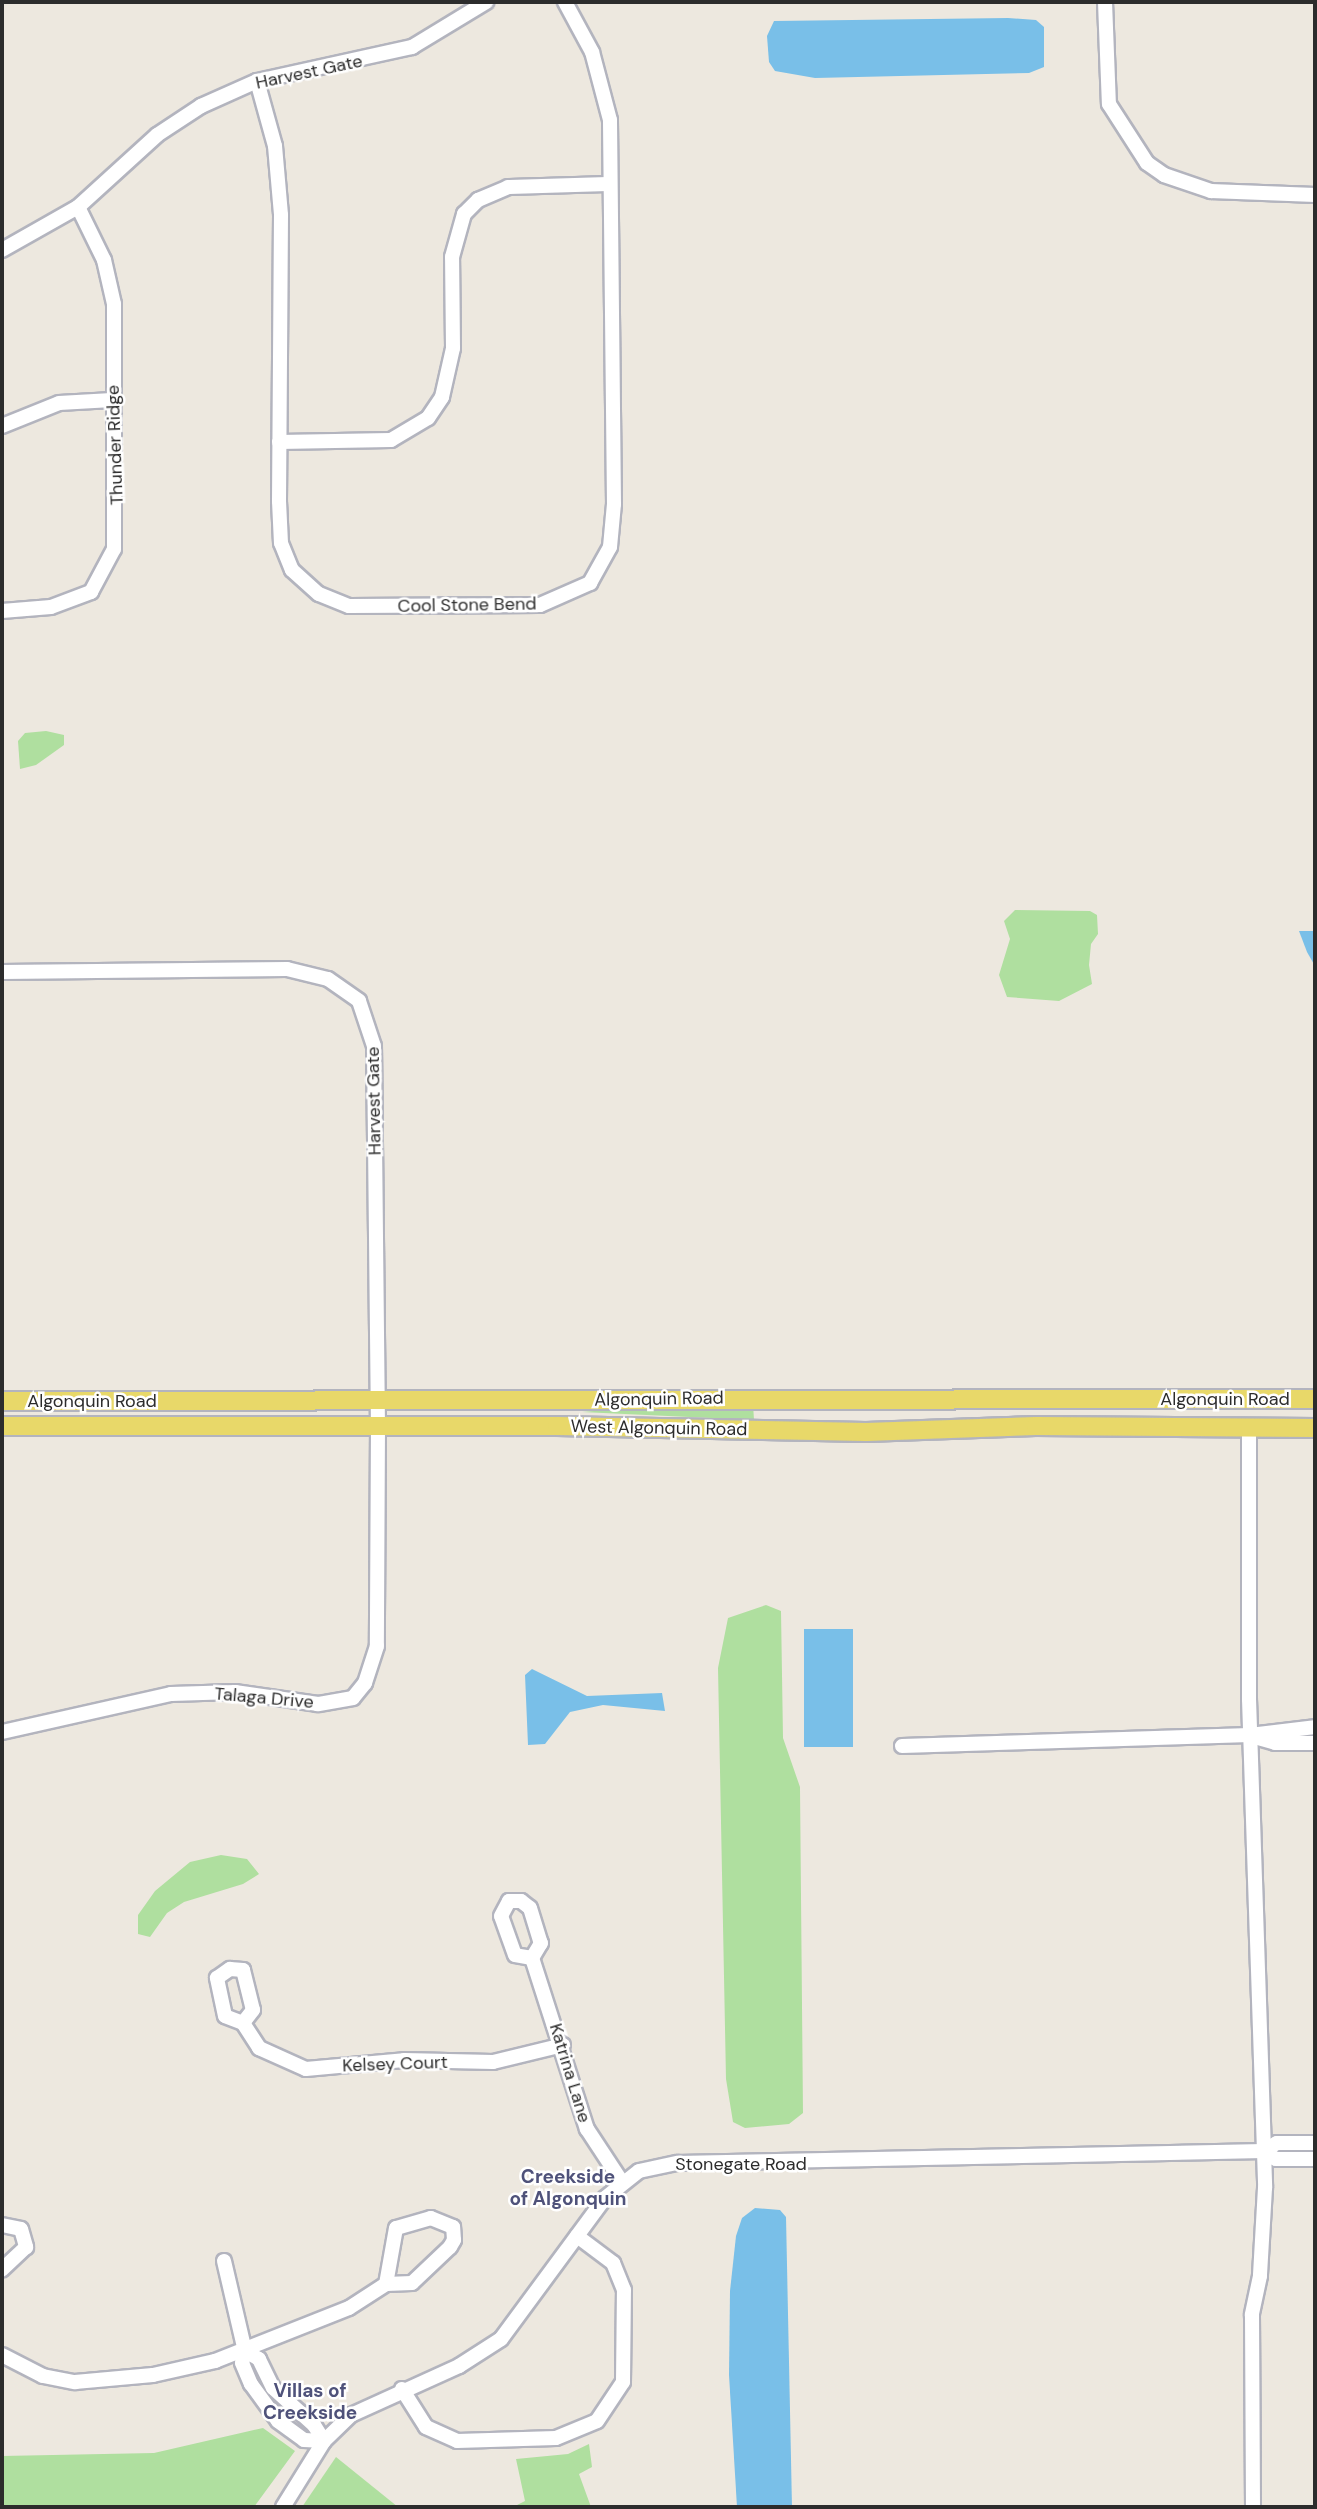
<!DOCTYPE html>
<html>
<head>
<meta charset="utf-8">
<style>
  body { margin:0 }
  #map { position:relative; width:1317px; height:2509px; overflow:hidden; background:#ede8df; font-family:"DM Sans",sans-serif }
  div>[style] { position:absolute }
  .green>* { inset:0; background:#afdf9f }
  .water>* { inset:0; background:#79bfe8; transform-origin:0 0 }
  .roads { filter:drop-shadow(2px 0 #b3b4be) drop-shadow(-2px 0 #b3b4be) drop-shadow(0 2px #b3b4be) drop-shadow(0 -2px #b3b4be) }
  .minor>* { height:14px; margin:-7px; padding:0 7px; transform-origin:7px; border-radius:7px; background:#fff }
  .major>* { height:18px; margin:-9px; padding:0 9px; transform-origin:9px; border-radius:9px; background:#e8d869 }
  span { translate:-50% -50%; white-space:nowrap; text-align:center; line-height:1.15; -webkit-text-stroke:5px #fff; paint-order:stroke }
  .street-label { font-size:18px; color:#2c2c2c }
  .neighbourhood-label { font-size:19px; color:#4f527a; font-weight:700 }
  .frame { position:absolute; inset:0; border:4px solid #2c2c2c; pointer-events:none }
</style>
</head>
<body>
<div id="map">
  <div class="green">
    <div style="clip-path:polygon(46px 731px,64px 735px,64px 745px,36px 765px,20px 769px,18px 741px,25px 733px)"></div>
    <div style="clip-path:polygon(1015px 910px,1090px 911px,1097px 915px,1098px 934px,1091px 944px,1089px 965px,1092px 984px,1059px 1001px,1007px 997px,999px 975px,1010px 939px,1004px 921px)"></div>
    <div style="clip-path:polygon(753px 1404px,754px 1420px,582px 1412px,630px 1408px)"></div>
    <div style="clip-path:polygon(766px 1605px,781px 1611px,783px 1738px,800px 1787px,803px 2113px,789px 2124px,745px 2128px,733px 2122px,726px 2079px,718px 1668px,728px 1618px)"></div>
    <div style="clip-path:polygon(221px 1855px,247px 1859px,259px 1874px,243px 1884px,184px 1902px,167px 1913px,150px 1937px,138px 1934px,138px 1915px,155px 1891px,190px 1862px)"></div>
    <div style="clip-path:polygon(263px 2428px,295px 2451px,254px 2507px,2px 2507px,2px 2456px,154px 2453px)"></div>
    <div style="clip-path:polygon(589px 2444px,592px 2467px,579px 2474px,591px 2507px,513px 2507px,525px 2501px,516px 2459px,568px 2454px)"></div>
    <div style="clip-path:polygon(336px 2457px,398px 2507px,302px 2507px)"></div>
  </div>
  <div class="water">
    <div style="clip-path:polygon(1008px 18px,1036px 20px,1044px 27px,1044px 67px,1029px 73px,815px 78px,775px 71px,769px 62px,767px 36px,774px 21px)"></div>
    <div style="clip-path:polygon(1299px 931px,1315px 931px,1315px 966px,1307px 952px)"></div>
    <div style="left:804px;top:1629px;width:49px;height:118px"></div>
    <div style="clip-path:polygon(532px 1669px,587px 1696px,662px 1693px,665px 1711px,603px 1705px,570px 1712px,545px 1744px,528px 1745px,525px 1675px)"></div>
    <div style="clip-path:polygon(755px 2208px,780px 2210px,786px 2217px,792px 2507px,737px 2507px,729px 2375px,730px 2291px,736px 2236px,742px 2218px)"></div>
  </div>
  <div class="roads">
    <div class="minor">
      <div style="left:1105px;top:2px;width:102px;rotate:87.8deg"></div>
      <div style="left:1109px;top:104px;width:70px;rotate:57.2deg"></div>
      <div style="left:1147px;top:163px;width:21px;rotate:35deg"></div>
      <div style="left:1164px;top:175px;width:50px;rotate:18.8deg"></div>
      <div style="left:1211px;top:191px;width:104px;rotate:2.2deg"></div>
      <div style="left:257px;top:81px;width:67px;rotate:74.5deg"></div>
      <div style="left:275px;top:146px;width:69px;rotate:85deg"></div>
      <div style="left:281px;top:215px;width:286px;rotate:90.4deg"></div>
      <div style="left:279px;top:501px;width:42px;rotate:87.3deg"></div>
      <div style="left:281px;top:543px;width:29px;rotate:68deg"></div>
      <div style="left:292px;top:570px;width:36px;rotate:42deg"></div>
      <div style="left:319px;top:594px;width:32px;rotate:22deg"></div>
      <div style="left:349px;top:606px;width:191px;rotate:-0.3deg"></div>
      <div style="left:540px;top:605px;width:55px;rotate:-23.7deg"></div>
      <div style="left:590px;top:583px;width:41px;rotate:-60.9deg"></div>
      <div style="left:610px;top:547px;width:43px;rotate:-84.7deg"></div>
      <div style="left:614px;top:504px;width:384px;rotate:-90.6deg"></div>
      <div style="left:610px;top:120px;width:70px;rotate:-104.8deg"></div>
      <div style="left:592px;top:52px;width:57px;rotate:-118.4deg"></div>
      <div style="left:2px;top:250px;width:87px;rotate:-29.5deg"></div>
      <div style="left:78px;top:207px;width:107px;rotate:-42.3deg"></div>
      <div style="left:157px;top:135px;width:53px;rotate:-33.4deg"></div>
      <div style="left:201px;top:106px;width:61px;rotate:-24.1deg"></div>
      <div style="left:257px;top:81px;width:159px;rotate:-12.4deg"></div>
      <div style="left:412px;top:47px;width:87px;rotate:-31.3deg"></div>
      <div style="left:2px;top:426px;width:61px;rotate:-22deg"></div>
      <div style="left:59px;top:403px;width:53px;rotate:-3.2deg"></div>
      <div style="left:279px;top:442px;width:112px;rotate:-1deg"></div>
      <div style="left:391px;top:440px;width:43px;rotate:-30.7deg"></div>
      <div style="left:428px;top:418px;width:25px;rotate:-56deg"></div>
      <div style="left:442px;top:397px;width:50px;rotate:-77.3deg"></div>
      <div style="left:453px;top:348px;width:91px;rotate:-90.6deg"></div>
      <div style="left:452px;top:257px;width:45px;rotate:-74.4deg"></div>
      <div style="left:464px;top:214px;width:20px;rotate:-45deg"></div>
      <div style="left:478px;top:200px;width:33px;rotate:-23deg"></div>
      <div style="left:508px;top:187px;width:101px;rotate:-1.7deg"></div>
      <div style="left:2px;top:611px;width:49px;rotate:-4.7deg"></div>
      <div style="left:51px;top:607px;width:43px;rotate:-20.6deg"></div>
      <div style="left:91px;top:592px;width:49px;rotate:-61.9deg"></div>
      <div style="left:114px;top:549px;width:245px;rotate:-90deg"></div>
      <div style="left:114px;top:304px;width:45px;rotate:-102.8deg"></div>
      <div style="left:104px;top:260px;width:59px;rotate:-116.1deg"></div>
      <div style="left:2px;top:972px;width:285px;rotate:-0.6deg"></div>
      <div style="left:287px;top:969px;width:42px;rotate:13.7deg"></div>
      <div style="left:328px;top:979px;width:38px;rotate:35deg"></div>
      <div style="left:359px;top:1001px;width:47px;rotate:71.6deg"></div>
      <div style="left:374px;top:1046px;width:381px;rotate:89.4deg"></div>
      <div style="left:378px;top:1427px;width:219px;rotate:90.3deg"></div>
      <div style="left:377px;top:1646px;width:39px;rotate:108deg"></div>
      <div style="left:365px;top:1683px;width:19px;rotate:129deg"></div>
      <div style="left:353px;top:1698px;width:36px;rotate:170deg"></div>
      <div style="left:318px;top:1704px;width:84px;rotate:-171.8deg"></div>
      <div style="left:235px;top:1692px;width:64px;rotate:178.2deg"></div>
      <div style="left:171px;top:1694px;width:173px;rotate:167.3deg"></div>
      <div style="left:1249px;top:1426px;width:273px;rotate:90deg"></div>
      <div style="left:1249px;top:1699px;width:489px;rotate:88.1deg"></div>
      <div style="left:1265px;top:2188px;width:88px;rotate:93.3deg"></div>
      <div style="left:1260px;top:2276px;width:40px;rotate:102deg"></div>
      <div style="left:1252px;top:2315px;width:192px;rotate:89.7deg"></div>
      <div style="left:1251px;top:1736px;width:25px;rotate:16deg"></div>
      <div style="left:1275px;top:1743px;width:40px"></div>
      <div style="left:902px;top:1746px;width:348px;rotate:-1.8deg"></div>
      <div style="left:1250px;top:1735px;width:65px;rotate:-7deg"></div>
      <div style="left:509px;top:1901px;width:12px"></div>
      <div style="left:521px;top:1901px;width:11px;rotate:38deg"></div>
      <div style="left:530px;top:1908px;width:37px;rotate:73deg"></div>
      <div style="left:541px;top:1943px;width:17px;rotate:121deg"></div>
      <div style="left:532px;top:1958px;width:17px;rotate:-170deg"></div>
      <div style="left:515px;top:1955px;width:41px;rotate:-109.7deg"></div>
      <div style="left:501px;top:1916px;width:17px;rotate:-62deg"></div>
      <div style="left:532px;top:1958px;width:180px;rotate:72.2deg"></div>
      <div style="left:587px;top:2129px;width:64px;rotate:56.6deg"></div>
      <div style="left:230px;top:1969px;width:13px;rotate:4deg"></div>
      <div style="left:243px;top:1970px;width:41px;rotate:76deg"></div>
      <div style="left:253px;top:2010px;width:16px;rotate:128deg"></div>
      <div style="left:243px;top:2023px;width:19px;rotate:-159deg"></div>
      <div style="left:225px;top:2016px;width:39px;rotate:-102deg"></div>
      <div style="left:217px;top:1978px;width:16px;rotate:-35deg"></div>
      <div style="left:243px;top:2023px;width:30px;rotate:57deg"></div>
      <div style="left:259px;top:2048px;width:51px;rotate:24.1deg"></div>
      <div style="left:306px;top:2069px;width:98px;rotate:-5.2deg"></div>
      <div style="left:404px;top:2060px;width:89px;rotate:1.3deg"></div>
      <div style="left:493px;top:2062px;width:72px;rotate:-13.7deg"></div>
      <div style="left:1264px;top:2151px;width:14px;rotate:34deg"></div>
      <div style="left:1276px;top:2159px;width:39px"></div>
      <div style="left:2px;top:2225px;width:19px;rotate:12deg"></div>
      <div style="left:21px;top:2229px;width:19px;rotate:74deg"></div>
      <div style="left:26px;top:2247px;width:33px;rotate:137deg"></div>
      <div style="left:224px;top:2261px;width:92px;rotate:76.9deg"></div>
      <div style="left:245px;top:2351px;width:12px;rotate:104deg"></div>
      <div style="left:242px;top:2363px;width:23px;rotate:67deg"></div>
      <div style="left:251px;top:2384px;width:46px;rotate:53.9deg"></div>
      <div style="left:278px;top:2421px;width:32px;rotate:36deg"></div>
      <div style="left:304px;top:2440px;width:20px;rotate:3deg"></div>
      <div style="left:324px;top:2441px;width:19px;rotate:-122deg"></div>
      <div style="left:314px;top:2425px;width:55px;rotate:-137.9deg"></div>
      <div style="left:273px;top:2388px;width:32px;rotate:-116deg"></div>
      <div style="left:259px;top:2359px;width:16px;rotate:-150deg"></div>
      <div style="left:2px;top:2355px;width:46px;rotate:27.1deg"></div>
      <div style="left:43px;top:2376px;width:33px;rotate:11deg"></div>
      <div style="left:75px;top:2382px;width:78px;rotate:-5.1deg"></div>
      <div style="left:153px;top:2375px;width:64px;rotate:-12.7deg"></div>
      <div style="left:215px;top:2361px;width:144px;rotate:-21.6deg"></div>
      <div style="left:349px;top:2308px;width:44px;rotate:-33deg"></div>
      <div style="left:386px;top:2284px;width:26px;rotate:-2deg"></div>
      <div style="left:412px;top:2283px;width:52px;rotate:-43.5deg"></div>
      <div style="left:450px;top:2247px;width:8px;rotate:-60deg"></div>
      <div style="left:454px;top:2240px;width:13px;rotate:-94deg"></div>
      <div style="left:453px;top:2227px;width:24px;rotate:-158deg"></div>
      <div style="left:431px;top:2218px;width:36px;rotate:164deg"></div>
      <div style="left:396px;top:2228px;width:57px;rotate:100.1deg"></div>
      <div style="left:402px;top:2389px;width:45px;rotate:57.7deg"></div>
      <div style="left:426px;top:2427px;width:34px;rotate:24deg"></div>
      <div style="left:457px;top:2441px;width:99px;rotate:-1.7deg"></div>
      <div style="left:556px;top:2438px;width:44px;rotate:-22.5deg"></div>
      <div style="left:597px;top:2421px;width:47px;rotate:-56.3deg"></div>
      <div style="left:623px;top:2382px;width:92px;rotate:-89.4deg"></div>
      <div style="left:624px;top:2290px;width:29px;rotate:-112deg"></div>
      <div style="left:613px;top:2263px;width:45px;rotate:-143.1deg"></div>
      <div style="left:283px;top:2507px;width:78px;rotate:-58.2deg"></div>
      <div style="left:324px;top:2441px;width:37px;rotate:-44deg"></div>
      <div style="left:351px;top:2415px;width:119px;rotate:-24.4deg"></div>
      <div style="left:459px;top:2366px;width:50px;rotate:-32.7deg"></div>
      <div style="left:501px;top:2339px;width:175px;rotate:-53.6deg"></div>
      <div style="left:605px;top:2198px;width:43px;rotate:-38.5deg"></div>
      <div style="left:639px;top:2171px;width:40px;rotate:-12deg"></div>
      <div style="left:678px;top:2163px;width:586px;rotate:-1.17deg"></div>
      <div style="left:1264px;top:2151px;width:15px;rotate:-32deg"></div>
      <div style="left:1277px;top:2143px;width:38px"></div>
    </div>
    <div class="major">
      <div style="left:2px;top:1401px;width:1313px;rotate:-0.09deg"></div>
      <div style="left:2px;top:1426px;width:555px"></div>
      <div style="left:557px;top:1426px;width:309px;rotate:1.1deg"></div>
      <div style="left:866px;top:1432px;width:170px;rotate:-2deg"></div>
      <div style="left:1036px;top:1426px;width:279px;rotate:0.4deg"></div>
    </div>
  </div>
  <div class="street-label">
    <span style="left:309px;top:72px;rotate:-12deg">Harvest Gate</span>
    <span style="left:115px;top:445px;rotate:-92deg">Thunder Ridge</span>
    <span style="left:467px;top:605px;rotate:-1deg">Cool Stone Bend</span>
    <span style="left:374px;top:1101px;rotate:-91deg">Harvest Gate</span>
    <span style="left:659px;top:1399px;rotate:-1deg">Algonquin Road</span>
    <span style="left:1225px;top:1399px">Algonquin Road</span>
    <span style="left:92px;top:1401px">Algonquin Road</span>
    <span style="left:659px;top:1428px;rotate:1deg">West Algonquin Road</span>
    <span style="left:264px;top:1698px;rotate:5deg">Talaga Drive</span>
    <span style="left:395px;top:2064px;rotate:-2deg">Kelsey Court</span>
    <span style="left:570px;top:2073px;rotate:73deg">Katrina Lane</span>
    <span style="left:741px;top:2164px">Stonegate Road</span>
  </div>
  <div class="neighbourhood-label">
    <span style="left:568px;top:2188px">Creekside<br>of Algonquin</span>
    <span style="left:310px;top:2402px">Villas of<br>Creekside</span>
  </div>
  <div class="frame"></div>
</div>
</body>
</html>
